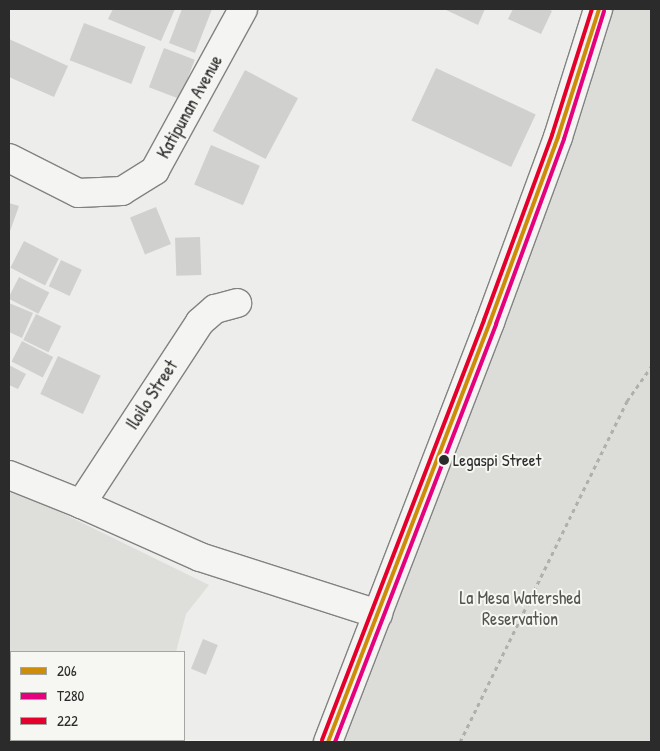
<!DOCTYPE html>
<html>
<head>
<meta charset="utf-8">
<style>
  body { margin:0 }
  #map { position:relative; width:660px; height:751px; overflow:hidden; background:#ededeb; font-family:"Patrick Hand",sans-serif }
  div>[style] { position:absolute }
  .built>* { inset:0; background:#dededb }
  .green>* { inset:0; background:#dcdcd9 }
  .building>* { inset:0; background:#d0d0cf; transform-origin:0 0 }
  .path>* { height:3px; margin-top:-1.5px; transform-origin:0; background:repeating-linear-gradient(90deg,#afafae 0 4px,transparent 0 8px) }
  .roads { filter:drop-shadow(1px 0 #828281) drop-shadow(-1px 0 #828281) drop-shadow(0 1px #828281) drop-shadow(0 -1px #828281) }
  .minor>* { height:28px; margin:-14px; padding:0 14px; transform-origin:14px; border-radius:14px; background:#f4f4f2 }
  .major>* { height:28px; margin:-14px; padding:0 14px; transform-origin:14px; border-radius:14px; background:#f4f4f2 }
  .bus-1>* { height:4px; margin:-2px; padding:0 2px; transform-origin:2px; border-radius:2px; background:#ce8d09 }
  .bus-2>* { height:4px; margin:-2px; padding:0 2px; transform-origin:2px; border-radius:2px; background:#e5007d }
  .bus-3>* { height:4px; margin:-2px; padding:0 2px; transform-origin:2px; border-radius:2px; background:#e4002b }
  .dots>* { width:14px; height:14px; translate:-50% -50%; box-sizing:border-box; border:2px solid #f6f6f2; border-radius:50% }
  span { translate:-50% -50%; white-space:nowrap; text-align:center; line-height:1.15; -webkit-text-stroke:4px #f6f6f2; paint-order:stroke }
  .bus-label { font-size:17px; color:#2b2b2b }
  .left { translate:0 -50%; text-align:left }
  .street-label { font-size:18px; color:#2b2b2b }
  .park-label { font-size:18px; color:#545453 }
  .frame { position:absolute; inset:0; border:10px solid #2b2b2b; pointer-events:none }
  .legend { position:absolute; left:10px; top:651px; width:175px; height:90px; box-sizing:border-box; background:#f6f6f2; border:1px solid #a5a5a2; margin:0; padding:6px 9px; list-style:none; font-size:15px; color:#2b2b2b }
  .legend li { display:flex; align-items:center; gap:10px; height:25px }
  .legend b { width:25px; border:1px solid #a5a5a2 }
</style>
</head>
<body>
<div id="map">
  <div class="built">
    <div style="clip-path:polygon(9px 487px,209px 585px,186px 614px,176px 652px,11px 652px,11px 740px,153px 740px,152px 742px,9px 742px)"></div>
  </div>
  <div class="green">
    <div style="clip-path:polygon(599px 9px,651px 9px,651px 742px,328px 742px)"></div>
  </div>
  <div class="building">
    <div style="clip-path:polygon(113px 9px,175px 9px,161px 41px,108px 19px)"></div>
    <div style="clip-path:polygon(182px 9px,212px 9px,195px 53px,169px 43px)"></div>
    <div style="clip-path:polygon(444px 9px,485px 9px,478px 25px)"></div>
    <div style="clip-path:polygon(513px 9px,548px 9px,552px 11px,541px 34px,508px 19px)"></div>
    <div style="left:84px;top:23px;width:66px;height:40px;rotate:21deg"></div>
    <div style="clip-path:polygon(9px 39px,68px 66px,54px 97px,9px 77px)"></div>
    <div style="left:164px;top:48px;width:33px;height:42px;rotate:21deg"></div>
    <div style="left:436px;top:68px;width:110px;height:58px;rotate:25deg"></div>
    <div style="left:245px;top:70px;width:60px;height:69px;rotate:28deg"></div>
    <div style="left:211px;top:145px;width:53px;height:43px;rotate:23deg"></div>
    <div style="clip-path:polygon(9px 203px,19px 206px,9px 234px)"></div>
    <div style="left:156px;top:207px;width:40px;height:28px;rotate:68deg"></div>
    <div style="left:200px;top:237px;width:38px;height:25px;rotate:88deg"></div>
    <div style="left:24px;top:241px;width:39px;height:30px;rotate:27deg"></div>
    <div style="left:61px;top:260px;width:23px;height:29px;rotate:25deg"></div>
    <div style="left:19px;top:277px;width:34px;height:24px;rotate:27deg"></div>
    <div style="clip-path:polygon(9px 303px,33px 313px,22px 338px,9px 332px)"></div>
    <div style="left:36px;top:314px;width:28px;height:29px;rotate:26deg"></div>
    <div style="left:22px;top:341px;width:35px;height:23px;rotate:27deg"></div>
    <div style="left:58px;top:356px;width:47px;height:42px;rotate:25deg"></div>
    <div style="clip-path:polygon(9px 365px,26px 374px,18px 389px,9px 385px)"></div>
    <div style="left:203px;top:639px;width:16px;height:32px;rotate:22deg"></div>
  </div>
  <div class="path">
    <div style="left:460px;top:742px;width:380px;rotate:-63.9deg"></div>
    <div style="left:627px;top:401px;width:42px;rotate:-54.8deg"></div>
  </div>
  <div class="roads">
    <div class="minor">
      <div style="left:9px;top:158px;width:77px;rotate:26.9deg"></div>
      <div style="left:78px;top:193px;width:44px;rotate:-2.6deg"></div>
      <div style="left:122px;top:191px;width:39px;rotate:-32deg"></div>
      <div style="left:155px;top:170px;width:183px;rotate:-61.3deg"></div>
      <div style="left:9px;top:475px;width:78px;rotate:21.9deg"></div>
      <div style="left:81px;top:504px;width:130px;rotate:24deg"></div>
      <div style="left:200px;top:557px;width:187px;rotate:17.8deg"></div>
      <div style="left:81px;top:504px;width:217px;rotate:-56.8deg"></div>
      <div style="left:200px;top:322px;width:20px;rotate:-41deg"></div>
      <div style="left:215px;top:309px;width:23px;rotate:-15deg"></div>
    </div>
    <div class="major">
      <div style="left:328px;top:742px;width:450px;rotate:-68.9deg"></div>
      <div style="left:490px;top:322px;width:197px;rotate:-69.8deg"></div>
      <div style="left:558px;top:137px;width:134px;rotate:-72.6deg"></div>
    </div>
  </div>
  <div class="bus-1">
    <div style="left:328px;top:742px;width:450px;rotate:-68.9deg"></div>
    <div style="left:490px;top:322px;width:197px;rotate:-69.8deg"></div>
    <div style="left:558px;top:137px;width:134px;rotate:-72.2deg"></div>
  </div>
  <div class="bus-2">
    <div style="left:335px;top:742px;width:448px;rotate:-68.9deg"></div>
    <div style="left:496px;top:324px;width:197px;rotate:-69.8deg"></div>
    <div style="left:564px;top:139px;width:134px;rotate:-72.6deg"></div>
  </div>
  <div class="bus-3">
    <div style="left:322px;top:740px;width:450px;rotate:-68.9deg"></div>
    <div style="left:484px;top:320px;width:197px;rotate:-69.8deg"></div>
    <div style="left:552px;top:135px;width:132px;rotate:-72.4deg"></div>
  </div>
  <div class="dots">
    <div style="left:444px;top:460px;background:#2b2b2b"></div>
  </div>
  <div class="bus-label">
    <span class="left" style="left:453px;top:460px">Legaspi Street</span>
  </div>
  <div class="street-label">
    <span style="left:190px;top:107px;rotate:-61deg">Katipunan Avenue</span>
    <span style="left:152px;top:395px;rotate:-57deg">Iloilo Street</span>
  </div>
  <div class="park-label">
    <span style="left:520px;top:609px">La Mesa Watershed<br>Reservation</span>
  </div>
  <div class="frame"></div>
  <ul class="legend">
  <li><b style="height:6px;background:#ce8d09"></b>206</li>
  <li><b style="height:6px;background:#e5007d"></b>T280</li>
  <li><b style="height:6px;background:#e4002b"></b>222</li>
  </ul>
</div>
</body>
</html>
